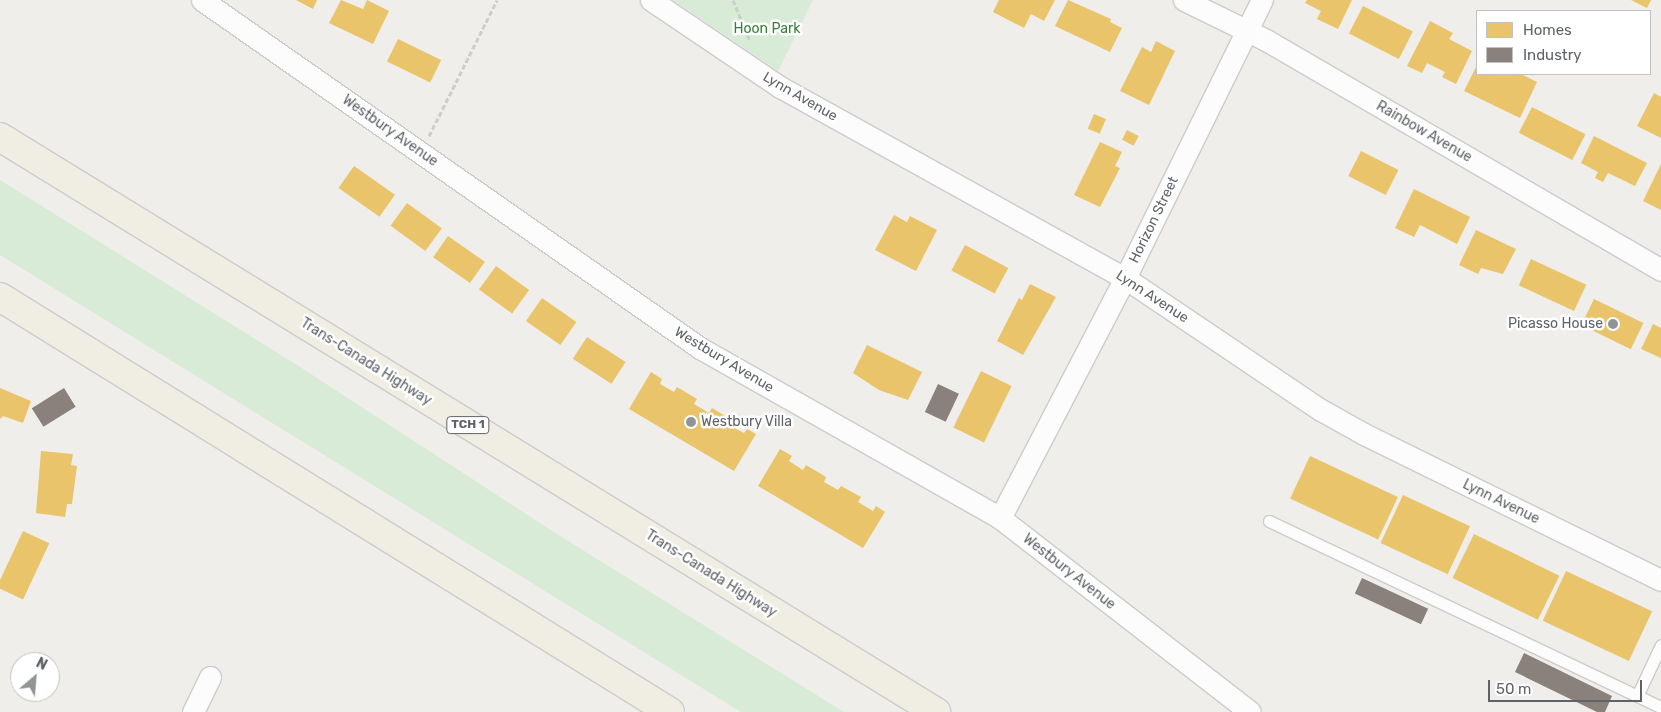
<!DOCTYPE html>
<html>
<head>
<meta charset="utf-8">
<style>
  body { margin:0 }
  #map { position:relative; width:1661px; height:712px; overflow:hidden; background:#efeeea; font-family:Rubik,sans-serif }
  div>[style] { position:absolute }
  .green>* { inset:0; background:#d8ebd6 }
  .homes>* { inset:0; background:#e9c46a; transform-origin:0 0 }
  .industry>* { inset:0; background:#8a817c; transform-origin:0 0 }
  .path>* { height:3px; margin-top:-1.5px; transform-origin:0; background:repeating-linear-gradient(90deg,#cacfcc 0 5px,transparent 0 7.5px) }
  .roads { filter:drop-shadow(1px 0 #cbcccc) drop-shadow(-1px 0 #cbcccc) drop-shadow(0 1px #cbcccc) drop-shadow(0 -1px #cbcccc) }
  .service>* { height:11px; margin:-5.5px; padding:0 5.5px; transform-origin:5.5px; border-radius:5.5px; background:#fdfcfc }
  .minor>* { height:21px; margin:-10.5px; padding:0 10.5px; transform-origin:10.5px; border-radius:10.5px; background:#fdfcfc }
  .motorway>* { height:28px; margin:-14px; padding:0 14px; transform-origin:14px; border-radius:14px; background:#f0ede3 }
  .dots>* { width:14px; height:14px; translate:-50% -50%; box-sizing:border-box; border:2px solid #fff; border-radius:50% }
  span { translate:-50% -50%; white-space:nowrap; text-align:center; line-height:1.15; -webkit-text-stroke:5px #fff; paint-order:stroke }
  .shield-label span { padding:1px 4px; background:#fff; border:1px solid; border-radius:4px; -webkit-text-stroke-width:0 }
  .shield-label { font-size:12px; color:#5f6368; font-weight:700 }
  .park-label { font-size:14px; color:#348238 }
  .street-label { font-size:14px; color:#5f6368 }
  .poi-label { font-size:14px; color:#5f6368 }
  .right { translate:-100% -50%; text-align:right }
  .left { translate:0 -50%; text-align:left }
  .legend { position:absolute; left:1476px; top:10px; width:175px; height:65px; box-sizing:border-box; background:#fff; border:1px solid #bfc1c3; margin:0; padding:6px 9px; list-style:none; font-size:15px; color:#5f6368 }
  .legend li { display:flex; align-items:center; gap:10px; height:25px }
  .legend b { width:25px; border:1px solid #bfc1c3 }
  .north { position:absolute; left:10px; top:652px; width:50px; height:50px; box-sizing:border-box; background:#fff; border:1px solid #bfc1c3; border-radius:50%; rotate:27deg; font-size:14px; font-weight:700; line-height:20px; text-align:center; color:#5f6368 }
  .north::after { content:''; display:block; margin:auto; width:18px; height:22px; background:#919496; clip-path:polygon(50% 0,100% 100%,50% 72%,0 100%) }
  .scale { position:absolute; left:1488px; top:680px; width:154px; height:22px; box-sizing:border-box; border:2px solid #5f6368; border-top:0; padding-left:6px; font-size:15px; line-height:18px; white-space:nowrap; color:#5f6368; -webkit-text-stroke:4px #fff; paint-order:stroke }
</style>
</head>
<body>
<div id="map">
  <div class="green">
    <div style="clip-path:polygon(673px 0,813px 0,778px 71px)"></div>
    <div style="clip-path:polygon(0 180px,297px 365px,560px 536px,844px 712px,741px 712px,0 255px)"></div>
  </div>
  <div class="homes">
    <div style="clip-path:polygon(296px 0,317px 0,313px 9px)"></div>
    <div style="clip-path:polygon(341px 0,363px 9px,367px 0,389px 11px,373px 44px,329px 23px)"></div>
    <div style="clip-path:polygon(999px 0,1055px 0,1044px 21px,1031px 14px,1024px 28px,993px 12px)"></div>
    <div style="clip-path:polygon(1068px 0,1111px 19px,1110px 22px,1122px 28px,1110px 52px,1055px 26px)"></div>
    <div style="clip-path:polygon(1307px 0,1352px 0,1338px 29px,1317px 19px,1321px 11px,1305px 3px)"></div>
    <div style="clip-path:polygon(1631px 0,1651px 0,1647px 8px)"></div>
    <div style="left:1363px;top:6px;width:56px;height:31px;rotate:27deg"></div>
    <div style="clip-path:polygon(1430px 21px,1453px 33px,1449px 39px,1472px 51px,1456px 84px,1442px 77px,1445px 72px,1427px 63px,1422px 73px,1407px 66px)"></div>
    <div style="left:398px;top:39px;width:48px;height:25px;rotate:26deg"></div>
    <div style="clip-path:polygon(1156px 41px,1175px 51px,1149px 105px,1120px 91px,1142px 47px,1151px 52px)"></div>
    <div style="clip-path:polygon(1477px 65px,1477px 74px,1521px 74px,1537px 82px,1520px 118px,1464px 91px)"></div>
    <div style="clip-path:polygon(1654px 93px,1661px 97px,1661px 138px,1637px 126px)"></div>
    <div style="left:1532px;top:107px;width:60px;height:29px;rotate:27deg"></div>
    <div style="left:1094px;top:114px;width:13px;height:16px;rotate:23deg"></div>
    <div style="left:1127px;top:130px;width:13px;height:11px;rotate:27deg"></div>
    <div style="clip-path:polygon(1594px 136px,1647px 163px,1635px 186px,1608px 173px,1603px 182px,1595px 178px,1598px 172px,1581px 163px)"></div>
    <div style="clip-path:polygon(1100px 142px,1122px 152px,1115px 166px,1120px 168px,1100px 207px,1074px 195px)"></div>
    <div style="left:1361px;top:151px;width:42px;height:28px;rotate:27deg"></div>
    <div style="clip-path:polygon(1661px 164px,1661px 210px,1643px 201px)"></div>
    <div style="left:354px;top:166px;width:50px;height:27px;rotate:35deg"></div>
    <div style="clip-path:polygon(1414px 189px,1470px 217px,1457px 244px,1420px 225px,1414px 237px,1395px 228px)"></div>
    <div style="left:407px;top:203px;width:43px;height:28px;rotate:36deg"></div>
    <div style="clip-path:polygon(894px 215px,907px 222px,910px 216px,937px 230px,916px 271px,875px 250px)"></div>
    <div style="clip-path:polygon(1476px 230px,1516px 249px,1503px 274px,1481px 268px,1478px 274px,1459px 265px)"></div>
    <div style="left:448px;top:236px;width:45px;height:26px;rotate:35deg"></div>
    <div style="left:965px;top:245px;width:49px;height:29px;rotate:28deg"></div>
    <div style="left:1531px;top:259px;width:61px;height:29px;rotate:25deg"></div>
    <div style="left:496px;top:266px;width:41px;height:29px;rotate:36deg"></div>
    <div style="clip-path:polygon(1030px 284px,1056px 297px,1023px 355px,997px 341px,1019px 298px,1022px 300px)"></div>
    <div style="left:542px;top:298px;width:42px;height:28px;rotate:35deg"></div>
    <div style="left:1594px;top:299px;width:55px;height:29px;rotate:26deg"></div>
    <div style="clip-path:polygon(1653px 324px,1661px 328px,1661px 358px,1641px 349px)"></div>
    <div style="left:587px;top:337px;width:46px;height:26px;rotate:33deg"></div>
    <div style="clip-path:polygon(867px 345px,922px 372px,908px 400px,879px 390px,853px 373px)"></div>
    <div style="left:981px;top:371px;width:34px;height:63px;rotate:26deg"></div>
    <div style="clip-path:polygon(651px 372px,662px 379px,660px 384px,674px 392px,677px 387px,697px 399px,694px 404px,709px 413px,712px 408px,732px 420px,729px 425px,744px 433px,747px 429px,756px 434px,734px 471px,629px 409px)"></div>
    <div style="clip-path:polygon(0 388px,31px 401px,23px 423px,3px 416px,0 419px)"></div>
    <div style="clip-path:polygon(780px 449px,792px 456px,789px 461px,803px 470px,806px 465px,826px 477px,824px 482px,838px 490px,841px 486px,861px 497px,858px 502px,873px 511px,876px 506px,885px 512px,863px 548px,758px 486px)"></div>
    <div style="clip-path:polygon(41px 451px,73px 454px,71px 465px,77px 466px,72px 504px,67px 504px,65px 517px,36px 513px)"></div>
    <div style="left:1310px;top:456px;width:97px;height:47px;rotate:25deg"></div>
    <div style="left:1403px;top:495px;width:74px;height:53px;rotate:25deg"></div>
    <div style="left:23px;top:531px;width:29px;height:62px;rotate:25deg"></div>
    <div style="left:1474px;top:534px;width:95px;height:49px;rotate:26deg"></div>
    <div style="left:1566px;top:571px;width:95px;height:55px;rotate:25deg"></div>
  </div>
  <div class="industry">
    <div style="left:938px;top:384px;width:23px;height:31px;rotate:25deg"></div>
    <div style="left:64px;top:388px;width:22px;height:38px;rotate:58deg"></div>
    <div style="left:1362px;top:578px;width:73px;height:17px;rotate:25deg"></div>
    <div style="clip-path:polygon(1524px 653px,1612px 696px,1605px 712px,1597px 712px,1515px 672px)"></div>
  </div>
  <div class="path">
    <div style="left:733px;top:0;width:44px;rotate:67.5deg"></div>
    <div style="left:429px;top:136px;width:152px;rotate:-63.4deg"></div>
  </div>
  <div class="roads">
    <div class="service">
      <div style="left:1269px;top:521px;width:434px;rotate:25.4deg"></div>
      <div style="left:1637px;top:696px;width:56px;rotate:-64.8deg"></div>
    </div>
    <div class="minor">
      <div style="left:202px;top:0;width:608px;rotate:34.95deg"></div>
      <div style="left:700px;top:348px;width:345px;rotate:29.5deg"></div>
      <div style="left:1000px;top:518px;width:316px;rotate:37.8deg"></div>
      <div style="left:651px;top:0;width:156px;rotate:34deg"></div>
      <div style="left:780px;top:87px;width:394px;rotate:29deg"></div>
      <div style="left:1125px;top:278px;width:236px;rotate:34deg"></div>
      <div style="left:1321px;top:410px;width:49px;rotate:29.2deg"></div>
      <div style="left:1364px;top:434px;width:331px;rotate:26.2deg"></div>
      <div style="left:1184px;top:0;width:91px;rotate:26deg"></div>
      <div style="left:1266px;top:40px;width:457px;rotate:30.2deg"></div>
      <div style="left:1000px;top:518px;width:271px;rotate:-62.5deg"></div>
      <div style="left:1125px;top:278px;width:310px;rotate:-63.8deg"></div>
      <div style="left:193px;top:712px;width:39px;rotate:-64deg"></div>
    </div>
    <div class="motorway">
      <div style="left:0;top:137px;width:1099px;rotate:31.56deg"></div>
      <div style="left:0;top:297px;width:788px;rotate:31.77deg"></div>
    </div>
  </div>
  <div class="dots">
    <div style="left:1613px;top:324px;background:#919496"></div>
    <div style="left:691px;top:422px;background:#919496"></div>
  </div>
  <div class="shield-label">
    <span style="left:468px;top:425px">TCH 1</span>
  </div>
  <div class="park-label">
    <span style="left:767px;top:29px">Hoon Park</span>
  </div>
  <div class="street-label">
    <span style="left:800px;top:97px;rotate:30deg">Lynn Avenue</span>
    <span style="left:390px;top:131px;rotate:35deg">Westbury Avenue</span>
    <span style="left:1424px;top:132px;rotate:30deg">Rainbow Avenue</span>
    <span style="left:1154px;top:220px;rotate:-64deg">Horizon Street</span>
    <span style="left:1152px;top:297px;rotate:33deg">Lynn Avenue</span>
    <span style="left:724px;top:360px;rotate:31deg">Westbury Avenue</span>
    <span style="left:366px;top:362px;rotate:32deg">Trans-Canada Highway</span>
    <span style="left:1501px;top:502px;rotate:26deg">Lynn Avenue</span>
    <span style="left:1069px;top:572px;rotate:38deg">Westbury Avenue</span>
    <span style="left:711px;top:574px;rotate:32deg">Trans-Canada Highway</span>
  </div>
  <div class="poi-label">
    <span class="right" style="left:1603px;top:324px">Picasso House</span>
    <span class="left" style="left:701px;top:422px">Westbury Villa</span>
  </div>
  <ul class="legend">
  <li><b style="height:14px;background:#e9c46a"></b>Homes</li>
  <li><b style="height:14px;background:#8a817c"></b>Industry</li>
  </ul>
  <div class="north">N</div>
  <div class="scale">50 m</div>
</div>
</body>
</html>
